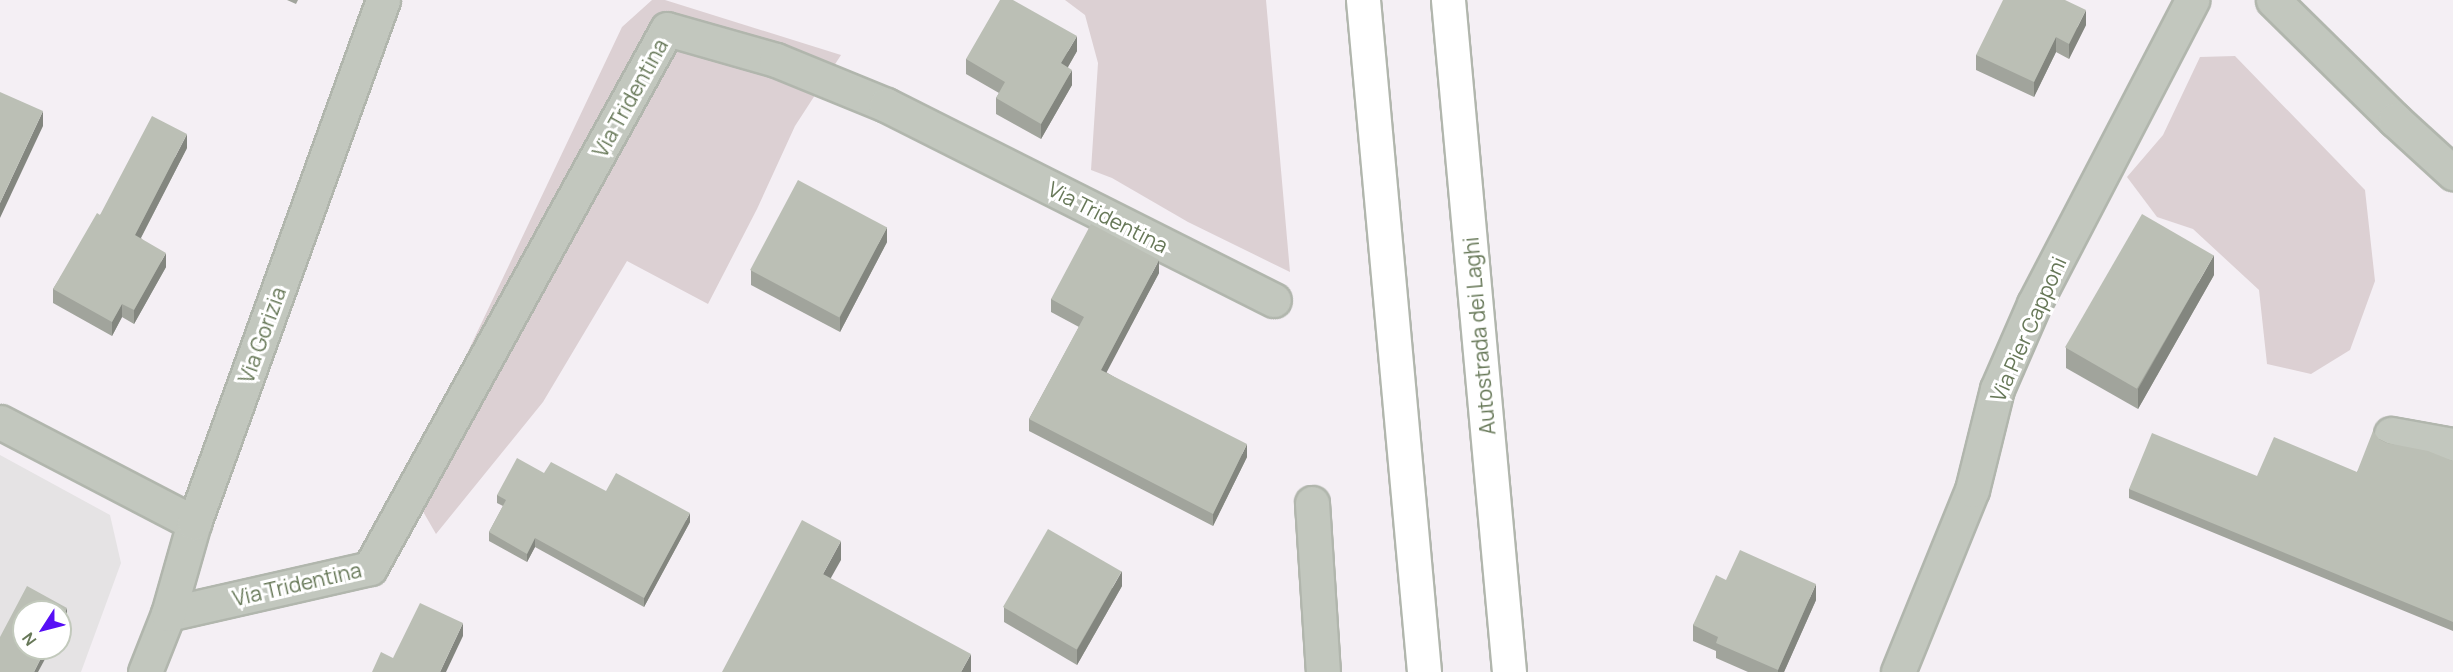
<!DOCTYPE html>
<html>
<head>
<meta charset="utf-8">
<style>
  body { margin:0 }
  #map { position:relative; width:2453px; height:672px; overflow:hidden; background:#f4eff4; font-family:Manrope,sans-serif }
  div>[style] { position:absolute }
  .built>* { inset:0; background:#e5e3e4 }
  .green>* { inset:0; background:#dcd0d3 }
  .roads { filter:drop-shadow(2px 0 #b1b6ad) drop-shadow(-2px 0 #b1b6ad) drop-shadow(0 2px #b1b6ad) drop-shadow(0 -2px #b1b6ad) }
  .minor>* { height:33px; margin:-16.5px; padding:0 16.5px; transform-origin:16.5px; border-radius:16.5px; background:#c2c7be }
  .tertiary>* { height:33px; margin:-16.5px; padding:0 16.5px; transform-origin:16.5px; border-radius:16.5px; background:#c2c7be }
  .motorway>* { height:33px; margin:-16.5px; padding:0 16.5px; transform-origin:16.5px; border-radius:16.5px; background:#fff }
  .wall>* { inset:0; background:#a1a49c }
  .shaded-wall>* { inset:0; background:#83867f }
  .building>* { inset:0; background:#bbbfb5; transform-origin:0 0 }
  span { translate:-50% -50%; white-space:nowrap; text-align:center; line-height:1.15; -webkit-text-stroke:6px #fff; paint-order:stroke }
  .street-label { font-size:21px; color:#677858 }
  .north { position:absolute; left:12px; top:600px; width:60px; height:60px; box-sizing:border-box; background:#fff; border:2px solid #c2c9bc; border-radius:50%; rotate:234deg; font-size:16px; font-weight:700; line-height:24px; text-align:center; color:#677858 }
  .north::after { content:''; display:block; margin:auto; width:21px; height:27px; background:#570ff5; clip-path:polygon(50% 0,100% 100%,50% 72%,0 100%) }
</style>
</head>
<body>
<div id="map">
  <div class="built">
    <div style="clip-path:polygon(evenodd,0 455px,110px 515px,121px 563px,81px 672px,0 672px,0 455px,24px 612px,60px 612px,60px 648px,24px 648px,24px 612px)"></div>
  </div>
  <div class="green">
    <div style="clip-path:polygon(652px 0,665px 0,841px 55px,795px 126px,757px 209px,708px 304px,627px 261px,543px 402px,436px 534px,406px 482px,622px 27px)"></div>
    <div style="clip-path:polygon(1065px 0,1266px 0,1290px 272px,1188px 222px,1112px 178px,1091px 170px,1098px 63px,1085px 15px)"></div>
    <div style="clip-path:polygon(2235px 56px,2365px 190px,2375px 281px,2350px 350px,2311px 374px,2267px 364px,2259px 290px,2193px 229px,2157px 217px,2127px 177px,2163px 135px,2200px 57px)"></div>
  </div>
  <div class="roads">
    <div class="minor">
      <div style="left:2273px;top:0;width:171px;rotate:44.5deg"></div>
      <div style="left:2395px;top:120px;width:79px;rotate:42.4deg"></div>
      <div style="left:0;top:422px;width:219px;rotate:27.5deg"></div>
      <div style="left:2391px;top:434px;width:63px;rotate:10.1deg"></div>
      <div style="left:1312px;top:503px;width:169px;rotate:86.3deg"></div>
      <div style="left:168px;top:614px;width:207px;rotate:-12.8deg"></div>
      <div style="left:370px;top:568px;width:615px;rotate:-61.14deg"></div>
      <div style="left:667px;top:29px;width:113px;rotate:15.9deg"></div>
      <div style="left:776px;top:60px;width:119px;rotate:22.2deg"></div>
      <div style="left:886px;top:105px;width:434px;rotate:26.7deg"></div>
      <div style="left:1898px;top:672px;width:196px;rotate:-67.9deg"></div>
      <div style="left:1972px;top:490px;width:104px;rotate:-76.1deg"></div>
      <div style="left:1997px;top:389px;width:93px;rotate:-66.5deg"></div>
      <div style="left:2034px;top:304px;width:343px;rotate:-62.5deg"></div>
    </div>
    <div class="tertiary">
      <div style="left:145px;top:672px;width:62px;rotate:-68.4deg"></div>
      <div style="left:168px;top:614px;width:95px;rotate:-74.1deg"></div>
      <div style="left:194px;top:523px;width:556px;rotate:-70.13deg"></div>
    </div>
    <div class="motorway">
      <div style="left:1363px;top:0;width:675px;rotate:84.81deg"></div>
      <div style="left:1448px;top:0;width:675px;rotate:84.81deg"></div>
    </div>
  </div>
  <div class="wall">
    <div style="clip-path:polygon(287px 0,298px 0,296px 4px)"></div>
    <div style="clip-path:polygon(2086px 25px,2069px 59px,2056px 52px,2034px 97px,1976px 70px,1976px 55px)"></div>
    <div style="clip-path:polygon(1077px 51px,1068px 67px,1072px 85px,1041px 139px,996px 114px,996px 98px,999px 93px,966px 74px,966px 59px)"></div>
    <div style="clip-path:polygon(187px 148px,141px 238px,166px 267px,134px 324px,122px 317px,112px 336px,53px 303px,53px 289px,100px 215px)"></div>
    <div style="clip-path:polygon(887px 242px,840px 332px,751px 285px,751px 270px)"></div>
    <div style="clip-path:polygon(1159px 273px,1106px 372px,1247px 457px,1213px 526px,1029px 431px,1029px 419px,1079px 327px,1051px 312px,1051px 299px)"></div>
    <div style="clip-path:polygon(2214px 275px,2138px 409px,2066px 368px,2066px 348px)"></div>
    <div style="clip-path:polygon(2379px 439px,2387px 443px,2453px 461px,2453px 631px,2129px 498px,2129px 489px,2257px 476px,2357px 472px)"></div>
    <div style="clip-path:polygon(606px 491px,690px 522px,644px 607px,535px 547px,527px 562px,489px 541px,489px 532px,503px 506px,497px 503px,497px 495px)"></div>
    <div style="clip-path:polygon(1726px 580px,1816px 600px,1784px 672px,1748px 672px,1716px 658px,1716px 651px,1693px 641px,1693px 625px)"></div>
    <div style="clip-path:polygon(1122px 586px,1077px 665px,1004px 622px,1004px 607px)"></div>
  </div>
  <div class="shaded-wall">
    <div style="clip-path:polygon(2086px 10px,2086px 25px,2069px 59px,2069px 44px)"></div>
    <div style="clip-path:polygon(1077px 36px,1077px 51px,1061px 79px,1061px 63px)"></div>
    <div style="clip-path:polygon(2056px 37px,2056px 52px,2034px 97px,2034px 82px)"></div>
    <div style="clip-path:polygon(1072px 70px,1072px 85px,1041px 139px,1041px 124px)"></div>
    <div style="clip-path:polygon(43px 111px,43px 126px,0 218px,0 203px)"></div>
    <div style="clip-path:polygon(187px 134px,187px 148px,135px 249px,135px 235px)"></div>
    <div style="clip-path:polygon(887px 227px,887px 242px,840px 332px,840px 317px)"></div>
    <div style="clip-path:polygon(166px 253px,166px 267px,134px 324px,134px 310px)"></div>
    <div style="clip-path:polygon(2214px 255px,2214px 275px,2138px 409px,2138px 389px)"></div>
    <div style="clip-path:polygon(1159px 260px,1159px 273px,1101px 383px,1101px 370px)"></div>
    <div style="clip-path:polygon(122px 304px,122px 317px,112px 336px,112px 322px)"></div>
    <div style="clip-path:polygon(1247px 444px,1247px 457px,1213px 526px,1213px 514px)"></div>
    <div style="clip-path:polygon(690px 513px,690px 522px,644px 607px,644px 598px)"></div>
    <div style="clip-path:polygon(535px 538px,535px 547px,527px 562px,527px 554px)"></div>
    <div style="clip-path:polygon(841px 541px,841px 560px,823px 592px,823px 574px)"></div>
    <div style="clip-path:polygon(1122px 571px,1122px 586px,1077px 665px,1077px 650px)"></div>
    <div style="clip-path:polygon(1816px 584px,1816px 600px,1784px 672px,1778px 672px,1778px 670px)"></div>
    <div style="clip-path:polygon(67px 608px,67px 616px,60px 630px,60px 622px)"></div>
    <div style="clip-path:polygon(463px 623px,463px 636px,446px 672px,440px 672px)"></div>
    <div style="clip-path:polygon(46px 648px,51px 648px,38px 672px,34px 672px)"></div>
    <div style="clip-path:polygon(971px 654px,971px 672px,961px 672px)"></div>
  </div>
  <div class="building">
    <div style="clip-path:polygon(1000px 0,1013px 0,1077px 36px,1061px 63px,1072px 70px,1041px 124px,996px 98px,1005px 82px,966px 59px)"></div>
    <div style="clip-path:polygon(2003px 0,2065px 0,2086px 10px,2069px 44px,2056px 37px,2034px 82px,1976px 55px)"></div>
    <div style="clip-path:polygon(0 92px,43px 111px,0 203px)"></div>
    <div style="clip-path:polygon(152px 116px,187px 134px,135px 235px,166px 253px,134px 310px,122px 304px,112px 322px,53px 289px,97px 213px,100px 215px)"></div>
    <div style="left:798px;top:180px;width:101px;height:102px;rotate:28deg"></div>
    <div style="left:2142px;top:214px;width:83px;height:154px;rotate:30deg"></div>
    <div style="clip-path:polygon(1091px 224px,1159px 260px,1101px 370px,1247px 444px,1213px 514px,1029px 419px,1084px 317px,1051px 299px)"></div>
    <div style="clip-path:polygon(2373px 431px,2379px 439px,2387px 443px,2428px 451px,2453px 461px,2453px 622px,2129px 489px,2152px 433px,2257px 476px,2274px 437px,2357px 472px)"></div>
    <div style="clip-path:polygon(517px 458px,544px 473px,551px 462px,606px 491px,616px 473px,690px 513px,644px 598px,535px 538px,527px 554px,489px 532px,506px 500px,497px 495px)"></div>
    <div style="clip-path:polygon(802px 520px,841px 541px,823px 574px,971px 654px,961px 672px,722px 672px)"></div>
    <div style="left:1048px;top:529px;width:85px;height:90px;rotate:30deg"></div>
    <div style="clip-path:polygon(1740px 550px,1816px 584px,1778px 670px,1716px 643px,1718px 637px,1693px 625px,1716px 575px,1726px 580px)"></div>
    <div style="clip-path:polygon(27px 586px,67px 608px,60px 622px,60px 612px,24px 612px,24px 648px,46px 648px,34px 672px,0 672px,0 637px)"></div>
    <div style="clip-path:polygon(420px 603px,463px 623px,440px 672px,372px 672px,381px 652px,393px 658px)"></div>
  </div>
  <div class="street-label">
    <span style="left:630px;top:98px;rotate:-61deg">Via Tridentina</span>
    <span style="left:1108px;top:217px;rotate:27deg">Via Tridentina</span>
    <span style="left:2028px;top:329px;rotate:-66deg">Via Pier Capponi</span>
    <span style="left:262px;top:335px;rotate:-70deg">Via Gorizia</span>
    <span style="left:1479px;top:336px;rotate:-95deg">Autostrada dei Laghi</span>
    <span style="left:297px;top:584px;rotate:-13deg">Via Tridentina</span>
  </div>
  <div class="north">N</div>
</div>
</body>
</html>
